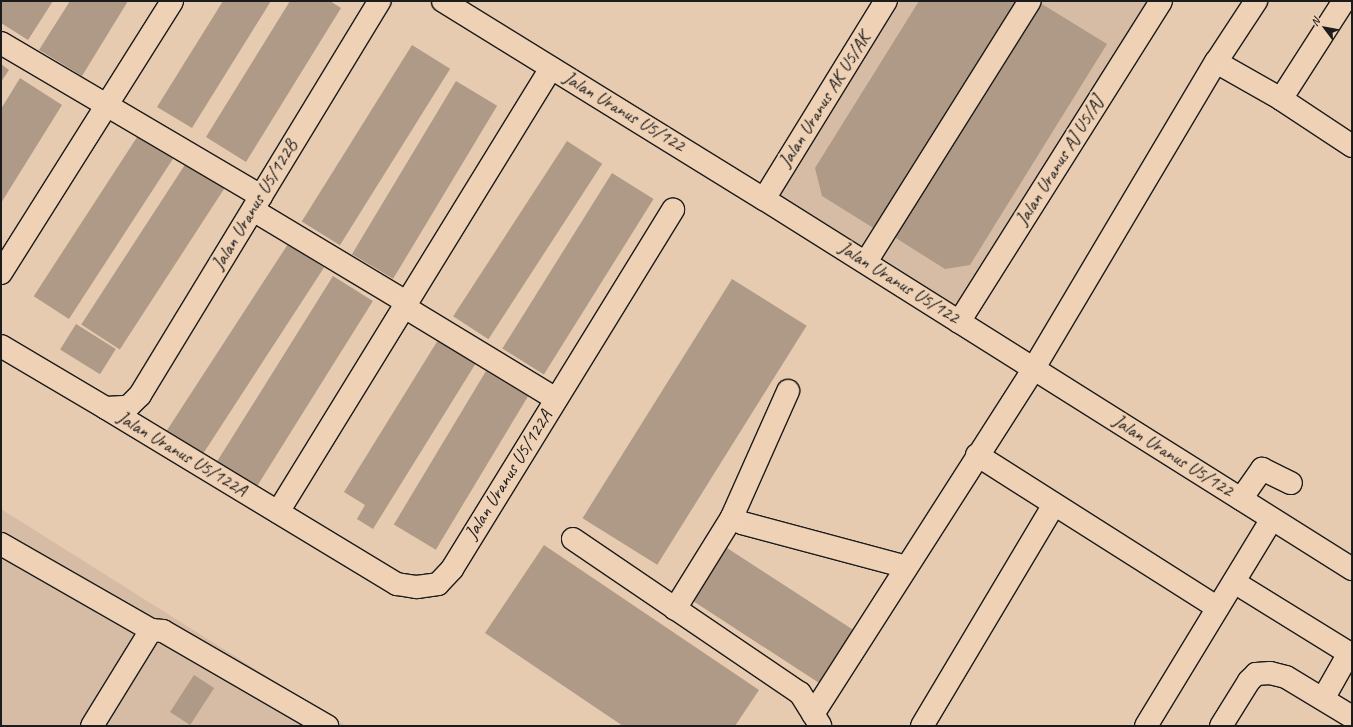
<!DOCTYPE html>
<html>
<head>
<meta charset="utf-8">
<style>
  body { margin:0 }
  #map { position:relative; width:1353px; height:727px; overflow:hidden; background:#e7cbb0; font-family:Caveat,sans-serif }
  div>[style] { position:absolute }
  .built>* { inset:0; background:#d6bca4 }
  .building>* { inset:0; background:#ae9a87; transform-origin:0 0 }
  .roads { filter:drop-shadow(1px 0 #1c1c1c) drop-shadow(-1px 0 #1c1c1c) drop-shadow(0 1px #1c1c1c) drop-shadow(0 -1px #1c1c1c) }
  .minor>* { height:22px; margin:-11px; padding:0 11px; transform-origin:11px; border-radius:11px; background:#efd2b6 }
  span { translate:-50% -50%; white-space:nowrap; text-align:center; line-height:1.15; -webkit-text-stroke:3.5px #efd2b6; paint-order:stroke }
  .street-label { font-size:19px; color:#1c1c1c }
  .frame { position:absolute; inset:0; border:2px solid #1c1c1c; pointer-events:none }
  .north { position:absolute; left:1305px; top:8px; width:40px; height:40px; -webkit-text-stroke:3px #efd2b6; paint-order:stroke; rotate:302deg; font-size:11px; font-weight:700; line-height:16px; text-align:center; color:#1c1c1c }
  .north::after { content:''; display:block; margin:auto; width:14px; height:18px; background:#1c1c1c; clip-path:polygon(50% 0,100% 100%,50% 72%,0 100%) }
</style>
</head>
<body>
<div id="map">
  <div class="built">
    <div style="clip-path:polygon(900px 1px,1149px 1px,956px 309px,779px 195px)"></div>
    <div style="clip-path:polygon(1px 509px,346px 726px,1px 726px)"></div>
  </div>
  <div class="building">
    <div style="clip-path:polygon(2px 1px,53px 1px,28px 40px,1px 23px)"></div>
    <div style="clip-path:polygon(70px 1px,128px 1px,82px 76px,39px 50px)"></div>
    <div style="clip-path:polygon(223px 1px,271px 1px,192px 128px,157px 107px)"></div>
    <div style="clip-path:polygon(290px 1px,330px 1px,341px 8px,246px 162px,206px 137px)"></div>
    <div style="clip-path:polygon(919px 1px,1017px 1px,875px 229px,822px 196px,815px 168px)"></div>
    <div style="clip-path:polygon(1037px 1px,1107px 44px,970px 265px,945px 269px,891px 235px)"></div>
    <div style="left:412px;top:45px;width:45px;height:208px;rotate:32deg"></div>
    <div style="clip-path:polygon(1px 64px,9px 70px,1px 82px)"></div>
    <div style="clip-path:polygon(20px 78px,62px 105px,1px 203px,1px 109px)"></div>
    <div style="left:456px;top:81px;width:48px;height:202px;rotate:31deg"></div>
    <div style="left:141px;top:131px;width:42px;height:197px;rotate:33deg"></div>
    <div style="left:567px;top:141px;width:42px;height:209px;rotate:33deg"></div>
    <div style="left:188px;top:160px;width:46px;height:196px;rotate:33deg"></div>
    <div style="left:612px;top:173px;width:49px;height:207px;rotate:32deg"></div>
    <div style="left:288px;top:244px;width:43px;height:226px;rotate:33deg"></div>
    <div style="left:333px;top:276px;width:47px;height:223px;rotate:32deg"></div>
    <div style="left:732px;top:279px;width:88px;height:282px;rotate:32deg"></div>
    <div style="left:76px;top:324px;width:47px;height:30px;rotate:32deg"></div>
    <div style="clip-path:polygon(438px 340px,476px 363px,373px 529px,357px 519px,365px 505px,344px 492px)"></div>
    <div style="left:486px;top:371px;width:49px;height:179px;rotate:31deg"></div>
    <div style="clip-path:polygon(544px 545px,759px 690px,735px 726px,623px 726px,485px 633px)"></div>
    <div style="left:727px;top:548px;width:154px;height:63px;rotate:33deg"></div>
    <div style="left:194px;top:675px;width:24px;height:44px;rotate:33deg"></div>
  </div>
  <div class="roads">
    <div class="minor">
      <div style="left:443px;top:1px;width:377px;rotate:31.7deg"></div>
      <div style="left:764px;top:199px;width:695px;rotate:32.18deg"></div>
      <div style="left:1px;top:43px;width:302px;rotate:30.5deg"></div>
      <div style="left:1216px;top:62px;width:75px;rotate:29.6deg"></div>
      <div style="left:1281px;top:99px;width:85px;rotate:33.5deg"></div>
      <div style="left:1281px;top:99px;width:117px;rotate:-57.3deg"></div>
      <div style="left:764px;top:199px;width:233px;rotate:-58.4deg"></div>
      <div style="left:253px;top:210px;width:179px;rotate:31deg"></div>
      <div style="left:866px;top:262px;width:308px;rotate:-57.9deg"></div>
      <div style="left:1px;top:273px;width:321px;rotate:-57.8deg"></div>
      <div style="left:403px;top:306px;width:179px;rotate:31.3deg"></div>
      <div style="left:959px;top:322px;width:379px;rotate:-57.8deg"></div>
      <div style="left:1px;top:346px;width:122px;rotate:30.6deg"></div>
      <div style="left:106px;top:408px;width:22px;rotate:-3deg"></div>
      <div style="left:128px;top:407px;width:17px;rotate:-45deg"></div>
      <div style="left:140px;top:395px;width:461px;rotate:-58.7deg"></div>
      <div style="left:106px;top:408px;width:340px;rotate:31.2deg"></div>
      <div style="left:397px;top:584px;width:20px;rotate:9deg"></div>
      <div style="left:417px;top:587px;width:21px;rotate:-8deg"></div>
      <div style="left:438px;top:584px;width:21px;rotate:-47deg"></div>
      <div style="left:452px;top:569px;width:422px;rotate:-58.4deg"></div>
      <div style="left:977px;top:455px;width:285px;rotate:32.4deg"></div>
      <div style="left:1241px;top:499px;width:37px;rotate:-55deg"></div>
      <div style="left:1262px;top:469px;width:32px;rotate:26deg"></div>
      <div style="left:278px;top:512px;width:521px;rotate:-58.41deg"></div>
      <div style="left:732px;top:517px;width:12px;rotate:31deg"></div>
      <div style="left:742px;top:523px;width:170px;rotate:15deg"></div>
      <div style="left:573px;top:539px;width:274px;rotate:34.2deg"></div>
      <div style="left:800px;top:693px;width:38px;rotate:58deg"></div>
      <div style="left:1px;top:544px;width:173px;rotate:29.8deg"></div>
      <div style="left:151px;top:630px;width:12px;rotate:5deg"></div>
      <div style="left:163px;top:631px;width:190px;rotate:30.1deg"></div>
      <div style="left:1234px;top:582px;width:139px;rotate:31.7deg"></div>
      <div style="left:675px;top:609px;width:108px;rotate:-58.2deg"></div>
      <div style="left:732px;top:517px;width:138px;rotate:-66deg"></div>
      <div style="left:1323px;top:699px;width:53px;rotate:-60.5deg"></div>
      <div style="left:813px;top:714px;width:411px;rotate:-57.4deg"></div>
      <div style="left:1034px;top:368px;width:356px;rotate:-59.3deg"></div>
      <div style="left:1216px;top:62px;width:73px;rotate:-56.7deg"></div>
      <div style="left:92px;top:726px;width:113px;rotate:-58.4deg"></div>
      <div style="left:922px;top:726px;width:257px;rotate:-59.2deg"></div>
      <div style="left:1146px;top:726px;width:242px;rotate:-58.7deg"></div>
      <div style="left:1221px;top:726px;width:53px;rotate:-58.1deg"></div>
      <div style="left:1249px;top:681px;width:10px;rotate:-45deg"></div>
      <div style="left:1256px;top:674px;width:14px;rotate:-4deg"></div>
      <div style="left:1270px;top:673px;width:16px;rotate:14deg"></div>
      <div style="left:1286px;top:677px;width:77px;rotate:31.2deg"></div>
    </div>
  </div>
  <div class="street-label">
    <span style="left:825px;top:100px;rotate:-58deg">Jalan Uranus AK U5/AK</span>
    <span style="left:624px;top:112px;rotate:31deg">Jalan Uranus U5/122</span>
    <span style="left:1060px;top:161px;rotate:-58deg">Jalan Uranus AJ U5/AJ</span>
    <span style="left:255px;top:205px;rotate:-59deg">Jalan Uranus U5/122B</span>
    <span style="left:899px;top:283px;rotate:32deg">Jalan Uranus U5/122</span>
    <span style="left:182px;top:454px;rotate:31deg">Jalan Uranus U5/122A</span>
    <span style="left:1173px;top:456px;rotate:32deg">Jalan Uranus U5/122</span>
    <span style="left:509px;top:475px;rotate:-58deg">Jalan Uranus U5/122A</span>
  </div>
  <div class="frame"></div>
  <div class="north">N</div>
</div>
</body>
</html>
